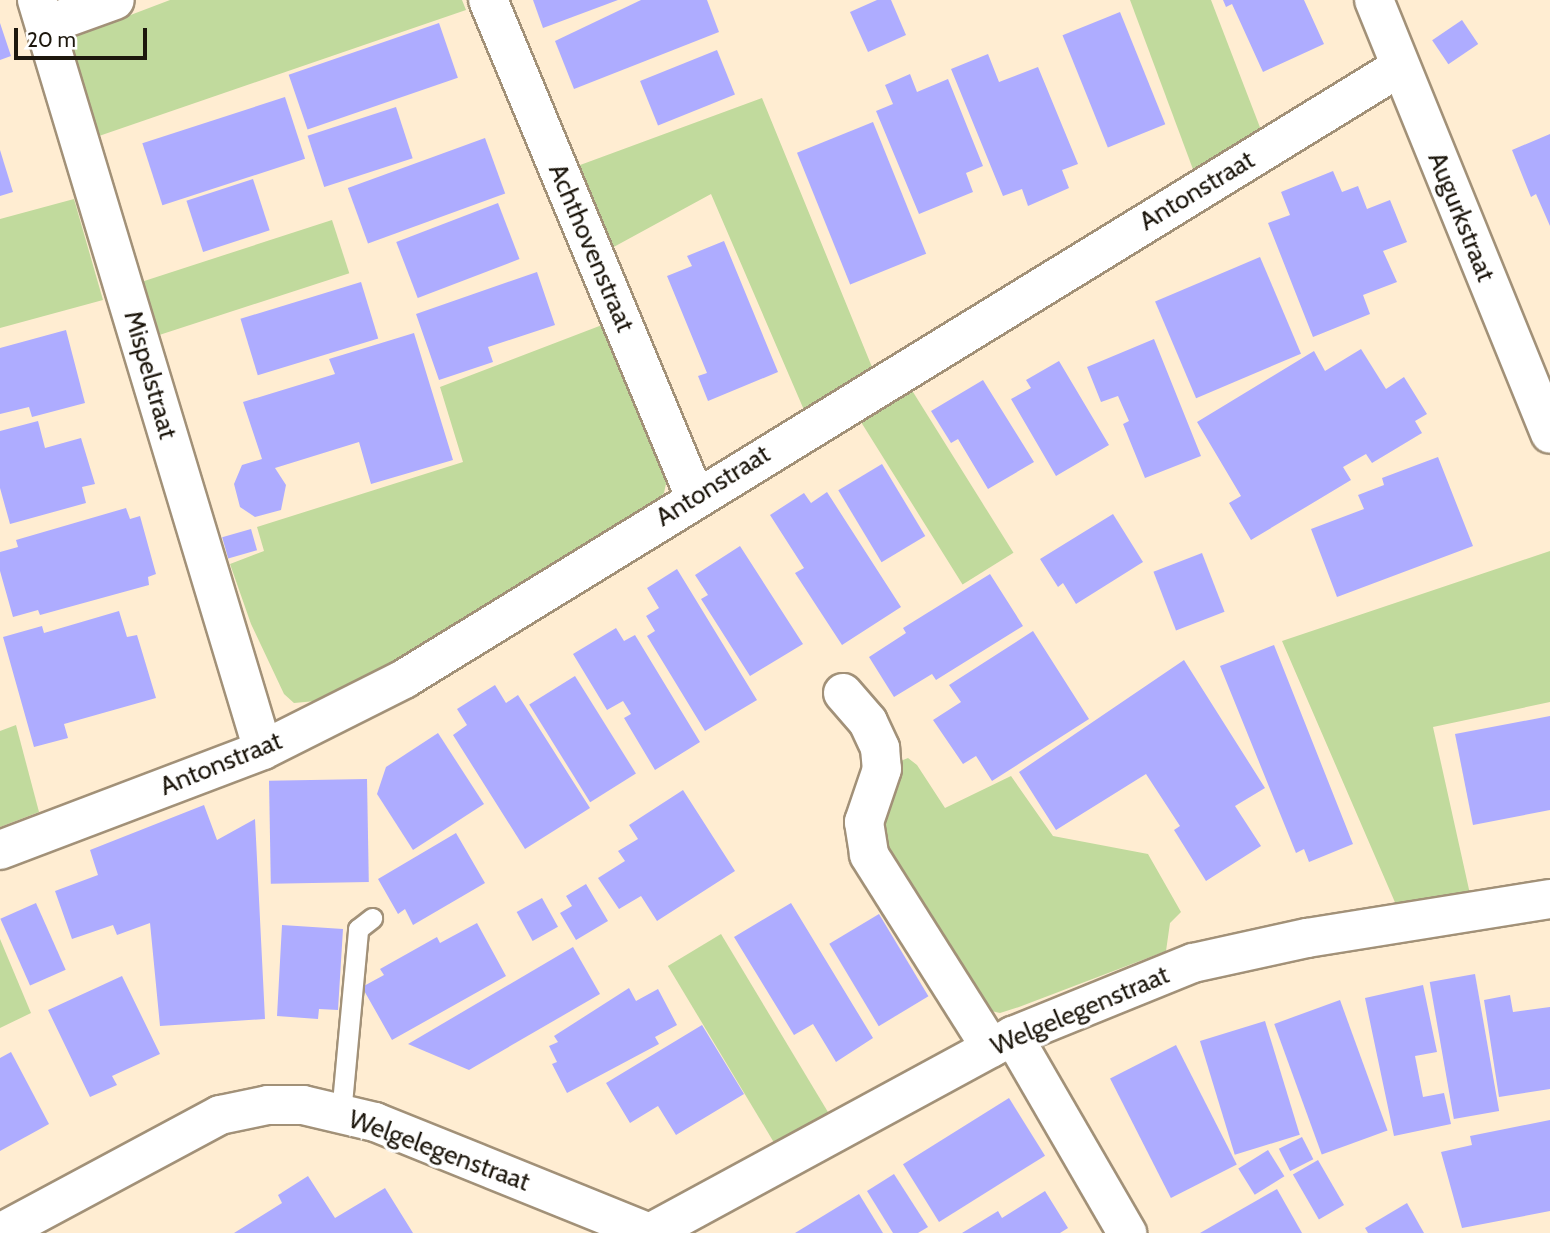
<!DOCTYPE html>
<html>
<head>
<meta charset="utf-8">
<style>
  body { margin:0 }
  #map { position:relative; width:1550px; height:1233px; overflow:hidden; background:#ffedd2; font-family:Cabin,sans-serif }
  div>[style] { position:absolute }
  .green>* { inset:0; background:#c1da9d; transform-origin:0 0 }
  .building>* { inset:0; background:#aeacff; transform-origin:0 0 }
  .roads { filter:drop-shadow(2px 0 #a29178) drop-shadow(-2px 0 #a29178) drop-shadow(0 2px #a29178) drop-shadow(0 -2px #a29178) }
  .service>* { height:19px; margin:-9.5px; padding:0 9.5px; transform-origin:9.5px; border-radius:9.5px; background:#fff }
  .minor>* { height:38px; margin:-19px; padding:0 19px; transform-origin:19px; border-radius:19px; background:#fff }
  span { translate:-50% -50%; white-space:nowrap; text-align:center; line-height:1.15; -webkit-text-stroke:7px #fff; paint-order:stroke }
  .street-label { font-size:26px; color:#1d170d }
  .scale { position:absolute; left:14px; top:28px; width:133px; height:32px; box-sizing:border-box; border:4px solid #1d170d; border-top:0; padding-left:9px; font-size:21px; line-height:24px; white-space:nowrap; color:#1d170d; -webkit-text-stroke:5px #fff; paint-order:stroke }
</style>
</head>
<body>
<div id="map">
  <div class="green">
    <div style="clip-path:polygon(170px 0,462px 0,466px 10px,99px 136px,69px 50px,70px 38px)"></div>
    <div style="clip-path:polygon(1130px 0,1211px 0,1261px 130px,1194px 172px)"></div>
    <div style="clip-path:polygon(762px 98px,872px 367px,804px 410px,711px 194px,610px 249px,572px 168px)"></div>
    <div style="clip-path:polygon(74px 199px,103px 300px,0 328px,0 219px)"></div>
    <div style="left:332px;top:220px;width:56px;height:199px;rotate:72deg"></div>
    <div style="clip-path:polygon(602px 325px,667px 479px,664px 493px,652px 506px,401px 662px,327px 700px,294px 703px,284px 694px,251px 624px,230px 564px,264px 551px,257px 527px,463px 462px,440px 387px)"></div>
    <div style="left:908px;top:384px;width:199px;height:60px;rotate:58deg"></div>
    <div style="clip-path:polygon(1550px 551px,1550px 702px,1433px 727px,1470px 894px,1397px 907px,1282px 641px)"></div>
    <div style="clip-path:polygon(16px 725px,39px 812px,0 827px,0 731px)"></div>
    <div style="clip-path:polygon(908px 758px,917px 765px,945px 808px,1011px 776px,1053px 836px,1148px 854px,1181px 912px,1170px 923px,1166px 951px,1019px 1007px,1000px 1013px,978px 1008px,880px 845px,898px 762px)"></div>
    <div style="left:721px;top:934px;width:210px;height:62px;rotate:59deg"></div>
    <div style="clip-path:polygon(0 939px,31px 1013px,0 1028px)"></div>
  </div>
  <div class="building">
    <div style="clip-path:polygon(533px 0,618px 0,543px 28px)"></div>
    <div style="clip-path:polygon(641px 0,707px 0,719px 32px,574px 89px,555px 41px)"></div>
    <div style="clip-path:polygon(877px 0,891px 0,906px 35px,868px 52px,850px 12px)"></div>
    <div style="clip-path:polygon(1223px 0,1304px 0,1324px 44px,1263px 72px,1232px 4px,1226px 7px)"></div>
    <div style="left:1120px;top:12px;width:121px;height:62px;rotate:68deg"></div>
    <div style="left:1462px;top:20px;width:29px;height:36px;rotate:56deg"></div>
    <div style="clip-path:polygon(0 23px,11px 56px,0 60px)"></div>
    <div style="left:439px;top:23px;width:58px;height:159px;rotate:71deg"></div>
    <div style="left:717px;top:50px;width:48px;height:83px;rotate:68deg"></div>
    <div style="clip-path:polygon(988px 54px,999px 82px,1038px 67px,1078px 164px,1062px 170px,1069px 188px,1028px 206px,1022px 189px,1003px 196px,951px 69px)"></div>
    <div style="clip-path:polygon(910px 74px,917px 92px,948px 79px,983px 166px,966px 173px,973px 192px,919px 214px,876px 111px,893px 104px,885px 85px)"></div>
    <div style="left:285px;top:97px;width:65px;height:150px;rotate:72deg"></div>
    <div style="left:396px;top:107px;width:54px;height:93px;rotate:72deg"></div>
    <div style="left:873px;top:122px;width:142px;height:82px;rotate:68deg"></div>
    <div style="clip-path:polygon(1550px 134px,1550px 226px,1536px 194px,1531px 197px,1512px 150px)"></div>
    <div style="left:485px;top:138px;width:59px;height:146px;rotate:70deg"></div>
    <div style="clip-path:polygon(0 150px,13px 192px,0 196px)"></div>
    <div style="clip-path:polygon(1333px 171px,1342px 192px,1358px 186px,1367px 209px,1390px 200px,1407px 242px,1383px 251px,1397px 282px,1363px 295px,1370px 314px,1313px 337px,1268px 223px,1290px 215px,1281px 192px)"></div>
    <div style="left:253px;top:179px;width:54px;height:70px;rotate:72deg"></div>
    <div style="left:498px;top:203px;width:60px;height:109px;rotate:69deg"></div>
    <div style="clip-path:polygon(724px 241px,778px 372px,708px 401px,698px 376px,707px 373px,667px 276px,692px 266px,687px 256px)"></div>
    <div style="left:1260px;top:257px;width:105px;height:114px;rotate:67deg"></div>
    <div style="clip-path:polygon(537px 272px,555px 325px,488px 347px,493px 362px,439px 380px,416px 314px)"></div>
    <div style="left:361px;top:282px;width:59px;height:126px;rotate:73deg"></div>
    <div style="clip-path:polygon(66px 330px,85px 403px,32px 417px,29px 407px,0 414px,0 348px)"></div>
    <div style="clip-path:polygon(414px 333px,453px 460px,371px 484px,359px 442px,275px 468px,286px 485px,281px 510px,255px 517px,240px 507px,234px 484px,242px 465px,262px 459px,243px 402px,335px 374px,329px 359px)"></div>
    <div style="clip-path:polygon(1154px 339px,1201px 456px,1145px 478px,1123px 424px,1129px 421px,1118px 396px,1101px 402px,1087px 367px)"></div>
    <div style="clip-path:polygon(1361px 349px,1386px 389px,1404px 377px,1427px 414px,1415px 421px,1422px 433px,1372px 463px,1366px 454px,1343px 467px,1351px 480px,1251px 540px,1229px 503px,1241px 496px,1197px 422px,1314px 351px,1325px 371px)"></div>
    <div style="clip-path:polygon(1059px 361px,1109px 445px,1056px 476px,1011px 399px,1031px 388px,1026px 380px)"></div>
    <div style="clip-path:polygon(983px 380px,1034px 462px,988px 489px,958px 439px,951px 443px,931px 411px)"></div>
    <div style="clip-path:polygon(38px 421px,45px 448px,81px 438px,95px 484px,82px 487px,86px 503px,10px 524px,0 488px,0 431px)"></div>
    <div style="clip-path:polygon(1438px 457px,1473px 546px,1337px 597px,1311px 529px,1364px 509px,1358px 495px,1384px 485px,1382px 478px)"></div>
    <div style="left:882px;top:464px;width:84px;height:51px;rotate:59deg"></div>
    <div style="clip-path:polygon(827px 492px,901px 607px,842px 645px,795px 573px,804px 568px,770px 515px,804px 493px,811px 503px)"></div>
    <div style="clip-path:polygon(126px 508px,130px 519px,140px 516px,156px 574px,148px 577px,149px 585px,40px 615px,38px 610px,13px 617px,0 571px,0 552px,18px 547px,16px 540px)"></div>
    <div style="clip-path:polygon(1113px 514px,1143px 562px,1076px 604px,1063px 583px,1058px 587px,1040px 559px)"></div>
    <div style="left:251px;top:529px;width:22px;height:30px;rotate:74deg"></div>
    <div style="clip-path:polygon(740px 546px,803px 644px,750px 676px,701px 599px,708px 595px,695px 575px)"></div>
    <div style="left:1202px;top:553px;width:63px;height:52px;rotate:69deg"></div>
    <div style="clip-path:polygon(677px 569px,757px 700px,705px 731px,647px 636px,655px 631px,646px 616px,659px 608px,647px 588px)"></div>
    <div style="clip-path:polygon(990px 574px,1023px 626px,936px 680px,932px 674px,894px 697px,869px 657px,906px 633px,903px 628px)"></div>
    <div style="clip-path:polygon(119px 611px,127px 637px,137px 635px,156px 698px,64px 724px,68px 738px,34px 747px,3px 637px,42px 626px,44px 633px)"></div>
    <div style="clip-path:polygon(616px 628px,624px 641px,635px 635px,700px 742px,655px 770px,624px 718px,631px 714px,623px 701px,607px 710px,573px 654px)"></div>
    <div style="clip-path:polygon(1033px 631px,1089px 719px,992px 781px,976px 756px,963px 764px,933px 720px,961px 702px,949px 685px)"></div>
    <div style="clip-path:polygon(1274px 645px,1353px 844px,1309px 862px,1304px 849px,1296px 853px,1220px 666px)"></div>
    <div style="clip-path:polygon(1184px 660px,1265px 788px,1235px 806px,1261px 846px,1206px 881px,1174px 830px,1180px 826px,1146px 774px,1056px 830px,1019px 772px)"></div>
    <div style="left:575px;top:676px;width:115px;height:54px;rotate:58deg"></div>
    <div style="clip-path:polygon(495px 685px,506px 703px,518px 695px,590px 808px,525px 849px,453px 735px,467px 725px,457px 709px)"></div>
    <div style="clip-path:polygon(1550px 716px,1550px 810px,1473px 825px,1455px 734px)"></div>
    <div style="clip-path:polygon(438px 733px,484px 804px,413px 850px,377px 794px,386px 767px)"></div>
    <div style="left:367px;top:779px;width:103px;height:98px;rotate:89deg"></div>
    <div style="clip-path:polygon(683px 790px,735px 871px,657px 921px,641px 896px,619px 909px,598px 878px,625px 861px,618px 851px,638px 839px,629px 825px)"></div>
    <div style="clip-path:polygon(204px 805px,217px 840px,255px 819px,265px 1019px,160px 1026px,150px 923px,117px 935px,113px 925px,72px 939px,55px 891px,98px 875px,90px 850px)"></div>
    <div style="clip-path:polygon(456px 833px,485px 883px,413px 925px,405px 909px,398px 914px,378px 879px)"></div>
    <div style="clip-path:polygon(586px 884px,608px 921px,576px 940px,560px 913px,572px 906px,566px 896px)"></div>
    <div style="left:542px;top:898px;width:33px;height:29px;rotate:61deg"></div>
    <div style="left:36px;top:903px;width:73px;height:39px;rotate:66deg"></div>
    <div style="clip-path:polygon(791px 903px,873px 1038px,836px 1062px,813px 1024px,794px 1035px,734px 937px)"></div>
    <div style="left:879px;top:914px;width:96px;height:58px;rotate:59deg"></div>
    <div style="clip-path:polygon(477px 923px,506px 976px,392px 1040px,362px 987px,384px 975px,380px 969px,437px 937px,440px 943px)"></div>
    <div style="clip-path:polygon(282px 925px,343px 929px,338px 1010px,319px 1009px,318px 1019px,277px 1016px)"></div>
    <div style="clip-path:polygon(573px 947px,600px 994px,469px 1070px,408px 1044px)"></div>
    <div style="left:1475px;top:974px;width:139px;height:46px;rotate:80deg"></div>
    <div style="clip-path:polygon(122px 976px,160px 1054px,112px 1076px,117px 1085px,90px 1097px,48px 1010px)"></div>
    <div style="clip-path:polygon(1423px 985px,1437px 1052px,1415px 1056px,1423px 1097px,1444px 1093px,1451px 1124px,1394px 1136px,1365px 998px)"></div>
    <div style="clip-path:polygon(629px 988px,636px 1001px,658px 989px,677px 1025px,655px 1037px,659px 1044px,567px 1093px,552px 1064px,557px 1062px,549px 1046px,558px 1042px,554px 1036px)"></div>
    <div style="clip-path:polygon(1510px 995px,1513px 1012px,1550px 1007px,1550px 1089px,1499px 1097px,1484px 1000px)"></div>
    <div style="left:1340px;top:1000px;width:139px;height:70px;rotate:70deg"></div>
    <div style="left:1265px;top:1021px;width:119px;height:68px;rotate:73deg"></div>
    <div style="clip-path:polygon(702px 1025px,744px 1094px,676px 1135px,658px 1106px,630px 1123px,606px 1083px)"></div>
    <div style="left:1176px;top:1045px;width:134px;height:74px;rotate:63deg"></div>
    <div style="clip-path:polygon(11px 1052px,49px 1124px,0 1151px,0 1058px)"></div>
    <div style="left:1009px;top:1098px;width:68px;height:125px;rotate:58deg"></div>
    <div style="clip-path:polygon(1550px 1120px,1550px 1211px,1462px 1228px,1441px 1152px,1472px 1145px,1470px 1136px)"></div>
    <div style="left:1302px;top:1137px;width:25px;height:26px;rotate:63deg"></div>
    <div style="left:1268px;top:1150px;width:31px;height:35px;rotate:58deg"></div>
    <div style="left:1318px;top:1160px;width:52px;height:29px;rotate:60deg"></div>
    <div style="clip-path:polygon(894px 1174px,928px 1227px,918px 1233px,893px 1233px,867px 1191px)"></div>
    <div style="clip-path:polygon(308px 1176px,335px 1218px,385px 1188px,413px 1233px,234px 1233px,282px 1203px,278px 1195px)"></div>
    <div style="clip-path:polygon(1277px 1189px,1302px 1233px,1200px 1233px)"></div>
    <div style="clip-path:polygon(1045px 1191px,1068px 1228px,1060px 1233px,962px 1233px,998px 1211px,1002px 1218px)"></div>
    <div style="clip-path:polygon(859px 1194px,883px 1233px,795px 1233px)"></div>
    <div style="clip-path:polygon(1407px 1203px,1424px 1233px,1368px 1233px,1365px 1228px)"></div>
  </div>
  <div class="roads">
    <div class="service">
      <div style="left:341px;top:1114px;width:186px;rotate:-84.7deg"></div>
      <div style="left:358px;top:929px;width:18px;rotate:-38deg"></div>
    </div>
    <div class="minor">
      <div style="left:37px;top:0;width:783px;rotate:73.23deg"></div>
      <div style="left:488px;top:0;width:538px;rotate:67.39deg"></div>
      <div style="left:1374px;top:0;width:468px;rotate:67.9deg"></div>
      <div style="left:46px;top:25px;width:73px;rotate:-19.9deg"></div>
      <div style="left:843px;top:693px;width:38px;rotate:49deg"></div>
      <div style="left:868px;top:722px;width:29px;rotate:65deg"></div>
      <div style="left:880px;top:748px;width:21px;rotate:85deg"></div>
      <div style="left:882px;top:769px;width:56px;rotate:108.8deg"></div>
      <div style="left:864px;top:822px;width:33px;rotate:81deg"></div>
      <div style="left:869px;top:855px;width:228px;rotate:57.7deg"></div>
      <div style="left:0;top:850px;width:281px;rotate:-20.8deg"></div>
      <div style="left:263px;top:750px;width:158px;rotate:-26.7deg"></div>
      <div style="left:404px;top:679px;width:1169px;rotate:-31.57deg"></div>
      <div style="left:1013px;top:1036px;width:228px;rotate:59.9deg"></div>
      <div style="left:0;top:1233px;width:250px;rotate:-28.2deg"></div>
      <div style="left:220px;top:1115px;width:49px;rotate:-11.8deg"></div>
      <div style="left:268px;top:1105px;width:35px"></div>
      <div style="left:303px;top:1105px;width:74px;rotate:13.3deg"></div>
      <div style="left:375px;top:1122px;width:297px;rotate:22deg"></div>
      <div style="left:650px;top:1233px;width:413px;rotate:-28.5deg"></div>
      <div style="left:1013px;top:1036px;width:194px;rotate:-22.1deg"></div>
      <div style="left:1193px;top:963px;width:117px;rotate:-12.4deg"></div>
      <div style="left:1307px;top:938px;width:246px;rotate:-9.1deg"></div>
    </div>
  </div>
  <div class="street-label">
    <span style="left:1197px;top:191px;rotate:-31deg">Antonstraat</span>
    <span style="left:1461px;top:217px;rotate:68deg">Augurkstraat</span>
    <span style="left:591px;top:248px;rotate:67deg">Achthovenstraat</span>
    <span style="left:150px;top:375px;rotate:74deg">Mispelstraat</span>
    <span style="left:713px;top:486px;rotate:-32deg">Antonstraat</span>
    <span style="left:221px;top:764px;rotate:-22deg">Antonstraat</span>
    <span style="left:1080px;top:1011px;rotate:-23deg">Welgelegenstraat</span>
    <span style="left:439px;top:1151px;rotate:20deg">Welgelegenstraat</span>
  </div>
  <div class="scale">20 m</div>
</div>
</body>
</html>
